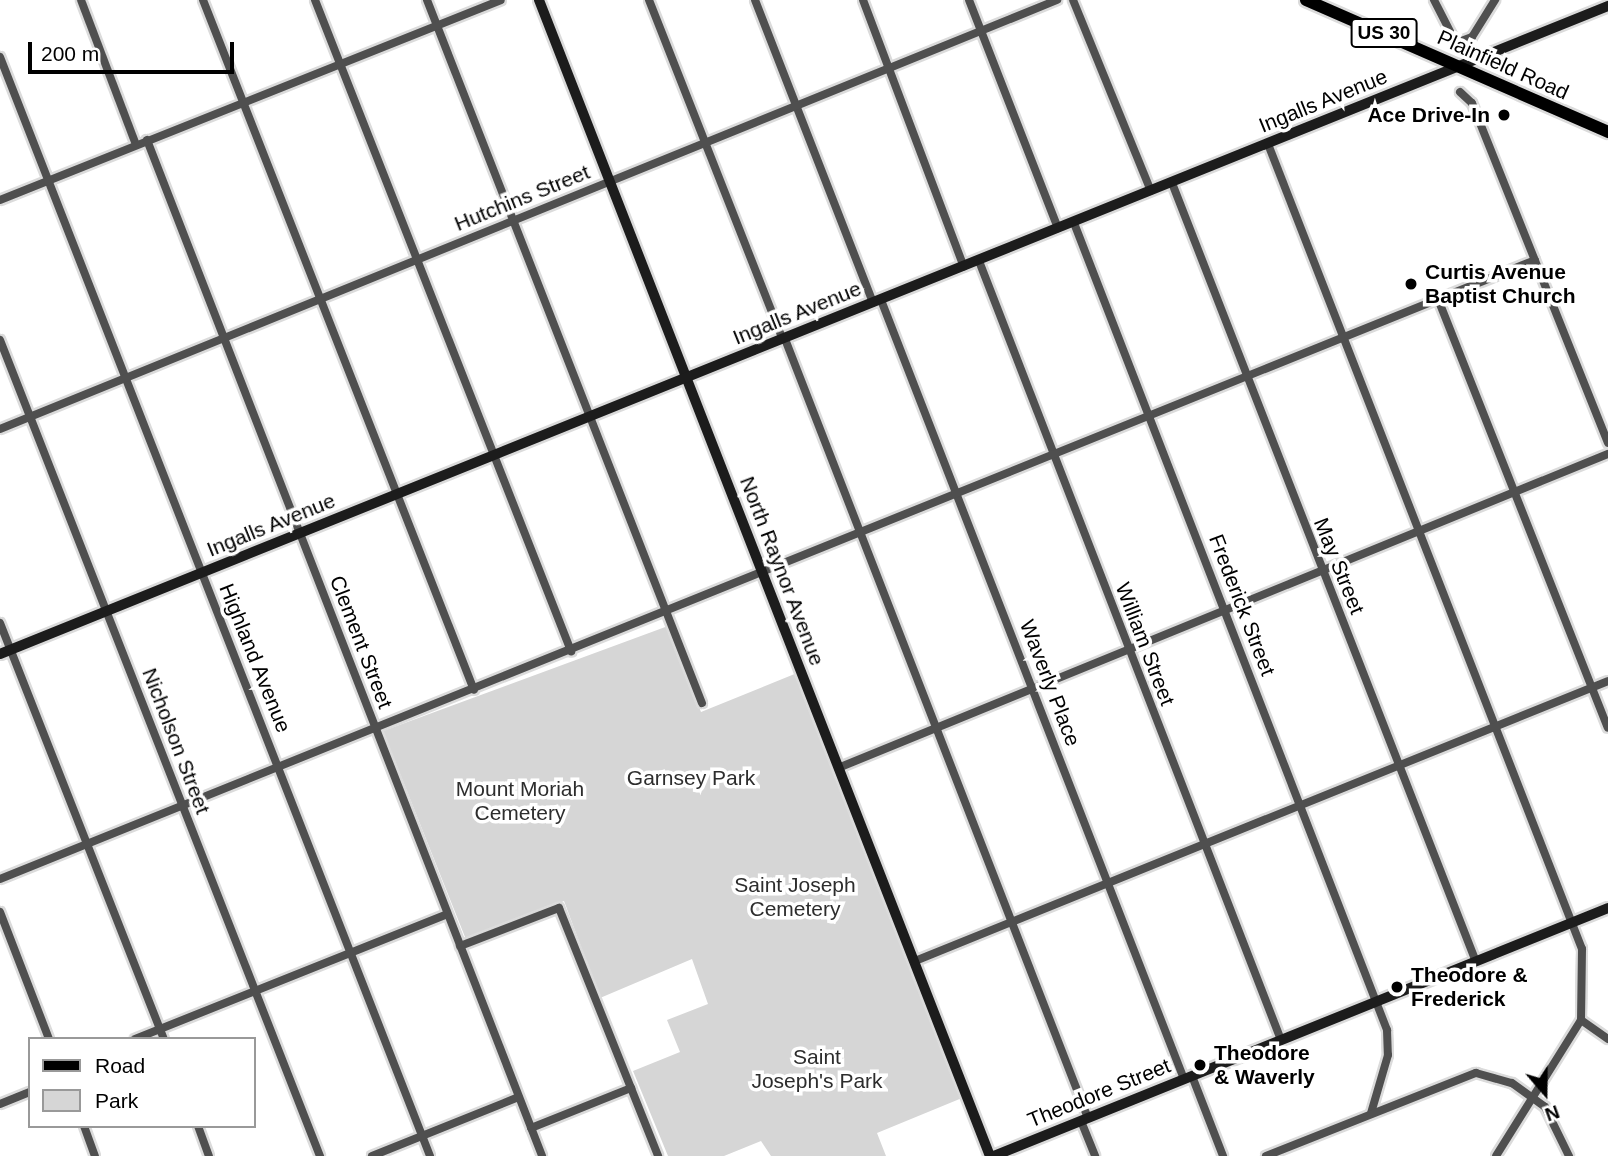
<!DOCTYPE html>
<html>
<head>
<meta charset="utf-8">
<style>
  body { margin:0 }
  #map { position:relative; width:1608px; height:1156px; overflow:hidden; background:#fff; font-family:Helvetica,sans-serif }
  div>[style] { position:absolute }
  .green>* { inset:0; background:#d6d6d6 }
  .roads { filter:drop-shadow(2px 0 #dbdbdb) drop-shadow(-2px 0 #dbdbdb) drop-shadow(0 2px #dbdbdb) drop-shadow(0 -2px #dbdbdb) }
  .street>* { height:8px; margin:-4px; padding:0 4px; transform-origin:4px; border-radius:4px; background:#4f4f4f }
  .secondary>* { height:10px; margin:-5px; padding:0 5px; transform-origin:5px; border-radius:5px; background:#1c1c1c }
  .primary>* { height:12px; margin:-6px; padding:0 6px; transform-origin:6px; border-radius:6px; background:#000 }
  .dots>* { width:19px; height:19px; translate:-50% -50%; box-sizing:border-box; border:4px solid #fff; border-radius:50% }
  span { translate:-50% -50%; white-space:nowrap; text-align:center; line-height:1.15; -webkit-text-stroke:7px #fff; paint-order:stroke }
  .shield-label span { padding:2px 5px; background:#fff; border:2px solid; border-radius:5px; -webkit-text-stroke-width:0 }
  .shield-label { font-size:19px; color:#000; font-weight:700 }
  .street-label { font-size:21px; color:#000 }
  .poi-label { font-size:21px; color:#000; font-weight:700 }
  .right { translate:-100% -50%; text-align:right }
  .left { translate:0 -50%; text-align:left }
  .park-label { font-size:21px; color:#2d2d2d }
  .legend { position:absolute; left:28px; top:1037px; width:228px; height:91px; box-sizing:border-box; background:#fff; border:2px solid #999; margin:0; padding:9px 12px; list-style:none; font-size:21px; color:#000 }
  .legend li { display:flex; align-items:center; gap:14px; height:35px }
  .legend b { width:35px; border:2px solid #999 }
  .north { position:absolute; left:1510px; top:1058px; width:70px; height:70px; -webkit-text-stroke:5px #fff; paint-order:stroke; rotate:160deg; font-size:19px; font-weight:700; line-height:28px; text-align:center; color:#000 }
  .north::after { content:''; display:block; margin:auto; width:24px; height:32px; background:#000; clip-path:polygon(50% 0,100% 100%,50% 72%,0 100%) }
  .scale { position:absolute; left:28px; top:42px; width:206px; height:32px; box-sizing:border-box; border:4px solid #000; border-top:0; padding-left:9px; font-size:21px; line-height:24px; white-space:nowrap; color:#000; -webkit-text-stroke:5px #fff; paint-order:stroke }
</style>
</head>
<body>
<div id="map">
  <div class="green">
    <div style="clip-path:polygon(668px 626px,701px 712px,797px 673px,962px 1098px,877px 1133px,886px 1156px,771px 1156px,761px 1141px,724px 1156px,668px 1156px,633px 1071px,680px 1052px,667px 1020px,708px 1004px,692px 959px,600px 998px,564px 901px,467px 942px,383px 731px)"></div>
  </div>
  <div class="roads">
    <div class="street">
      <div style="left:81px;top:0;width:155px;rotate:69.2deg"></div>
      <div style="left:203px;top:0;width:741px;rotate:68.56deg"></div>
      <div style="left:315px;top:0;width:700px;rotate:68.53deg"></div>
      <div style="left:427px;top:0;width:755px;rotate:68.64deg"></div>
      <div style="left:649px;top:0;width:365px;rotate:68.5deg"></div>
      <div style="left:755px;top:0;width:325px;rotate:68.7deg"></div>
      <div style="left:863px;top:0;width:285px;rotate:69.3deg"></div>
      <div style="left:969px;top:0;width:245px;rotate:68.7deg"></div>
      <div style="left:1073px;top:0;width:206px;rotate:67.8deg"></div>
      <div style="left:1434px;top:0;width:48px;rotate:62.9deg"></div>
      <div style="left:1456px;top:43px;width:17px;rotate:-21deg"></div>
      <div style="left:1472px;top:37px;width:44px;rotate:-58.1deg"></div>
      <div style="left:0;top:57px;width:1180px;rotate:68.63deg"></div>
      <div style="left:1460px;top:92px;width:16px;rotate:43deg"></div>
      <div style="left:1472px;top:103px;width:366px;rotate:68.2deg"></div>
      <div style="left:147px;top:140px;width:1090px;rotate:68.75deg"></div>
      <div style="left:1268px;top:144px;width:864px;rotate:68.69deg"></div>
      <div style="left:1582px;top:949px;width:71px;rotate:90.8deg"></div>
      <div style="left:1581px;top:1020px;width:160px;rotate:122deg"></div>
      <div style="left:1172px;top:183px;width:836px;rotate:68.68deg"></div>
      <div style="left:0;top:200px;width:539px;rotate:-21.76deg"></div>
      <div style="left:1074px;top:223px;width:866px;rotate:68.8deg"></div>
      <div style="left:1387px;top:1030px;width:25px;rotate:88deg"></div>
      <div style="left:1388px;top:1055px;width:60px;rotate:106.3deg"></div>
      <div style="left:979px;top:261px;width:835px;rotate:68.81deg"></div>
      <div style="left:1438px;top:299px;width:461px;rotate:68.4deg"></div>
      <div style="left:881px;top:300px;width:836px;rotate:68.75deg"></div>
      <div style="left:785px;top:339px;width:836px;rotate:68.75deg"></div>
      <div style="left:0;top:340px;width:877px;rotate:68.59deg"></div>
      <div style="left:0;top:429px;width:1141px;rotate:-22.09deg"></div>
      <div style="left:0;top:623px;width:447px;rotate:68.5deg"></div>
      <div style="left:838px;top:768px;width:832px;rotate:-22.19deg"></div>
      <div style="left:0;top:879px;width:1655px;rotate:-21.96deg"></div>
      <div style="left:0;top:912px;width:136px;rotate:68.9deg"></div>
      <div style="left:460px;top:946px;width:106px;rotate:-21deg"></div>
      <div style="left:559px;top:908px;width:267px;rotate:68.2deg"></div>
      <div style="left:915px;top:961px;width:747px;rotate:-22deg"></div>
      <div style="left:1581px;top:1020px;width:33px;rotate:35deg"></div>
      <div style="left:135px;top:1039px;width:336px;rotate:-21.8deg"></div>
      <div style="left:1192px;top:1076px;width:86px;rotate:68.8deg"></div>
      <div style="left:0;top:1104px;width:32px;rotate:-22deg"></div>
      <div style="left:1081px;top:1121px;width:38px;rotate:68deg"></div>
      <div style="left:84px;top:1126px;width:32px;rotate:70deg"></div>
      <div style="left:198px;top:1126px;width:32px;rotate:70deg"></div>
      <div style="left:531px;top:1128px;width:108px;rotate:-21.8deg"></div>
      <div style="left:372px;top:1156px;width:158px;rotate:-21.9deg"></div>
      <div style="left:1266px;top:1156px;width:226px;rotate:-21.6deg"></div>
      <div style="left:1476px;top:1073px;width:37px;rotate:16deg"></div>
      <div style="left:1512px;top:1083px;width:41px;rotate:36deg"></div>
      <div style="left:1545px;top:1107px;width:55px;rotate:63.9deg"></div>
    </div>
    <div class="secondary">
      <div style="left:539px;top:0;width:1241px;rotate:68.69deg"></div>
      <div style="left:0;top:654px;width:1734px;rotate:-21.95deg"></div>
      <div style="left:994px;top:1156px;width:662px;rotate:-21.99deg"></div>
    </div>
    <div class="primary">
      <div style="left:1306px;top:0;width:330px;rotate:23.6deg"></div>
    </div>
  </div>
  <div class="dots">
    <div style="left:1504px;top:115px;background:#000"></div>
    <div style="left:1411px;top:284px;background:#000"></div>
    <div style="left:1397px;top:987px;background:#000"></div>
    <div style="left:1200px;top:1065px;background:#000"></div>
  </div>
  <div class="shield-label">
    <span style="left:1384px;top:33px">US 30</span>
  </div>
  <div class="street-label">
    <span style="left:1503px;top:65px;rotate:24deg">Plainfield Road</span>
    <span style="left:1323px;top:101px;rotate:-22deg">Ingalls Avenue</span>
    <span style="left:522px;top:198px;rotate:-22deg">Hutchins Street</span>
    <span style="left:797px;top:313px;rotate:-22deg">Ingalls Avenue</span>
    <span style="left:271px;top:525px;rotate:-22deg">Ingalls Avenue</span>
    <span style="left:1339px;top:566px;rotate:68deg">May Street</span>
    <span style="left:782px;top:571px;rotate:69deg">North Raynor Avenue</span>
    <span style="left:1242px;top:605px;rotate:69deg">Frederick Street</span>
    <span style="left:361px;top:642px;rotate:69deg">Clement Street</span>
    <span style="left:1145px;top:644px;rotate:69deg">William Street</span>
    <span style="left:255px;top:658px;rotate:68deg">Highland Avenue</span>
    <span style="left:1050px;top:683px;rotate:69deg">Waverly Place</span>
    <span style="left:176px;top:741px;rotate:69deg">Nicholson Street</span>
    <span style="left:1099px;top:1093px;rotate:-22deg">Theodore Street</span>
  </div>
  <div class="poi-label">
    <span class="right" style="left:1490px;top:115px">Ace Drive-In</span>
    <span class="left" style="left:1425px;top:284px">Curtis Avenue<br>Baptist Church</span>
    <span class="left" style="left:1411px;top:987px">Theodore &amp;<br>Frederick</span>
    <span class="left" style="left:1214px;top:1065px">Theodore<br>&amp; Waverly</span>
  </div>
  <div class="park-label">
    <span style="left:691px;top:778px">Garnsey Park</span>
    <span style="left:520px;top:801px">Mount Moriah<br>Cemetery</span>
    <span style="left:795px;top:897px">Saint Joseph<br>Cemetery</span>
    <span style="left:817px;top:1069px">Saint<br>Joseph's Park</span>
  </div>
  <ul class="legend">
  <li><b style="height:9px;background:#000"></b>Road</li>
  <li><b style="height:19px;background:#d6d6d6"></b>Park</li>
  </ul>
  <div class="north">N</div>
  <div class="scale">200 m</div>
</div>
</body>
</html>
